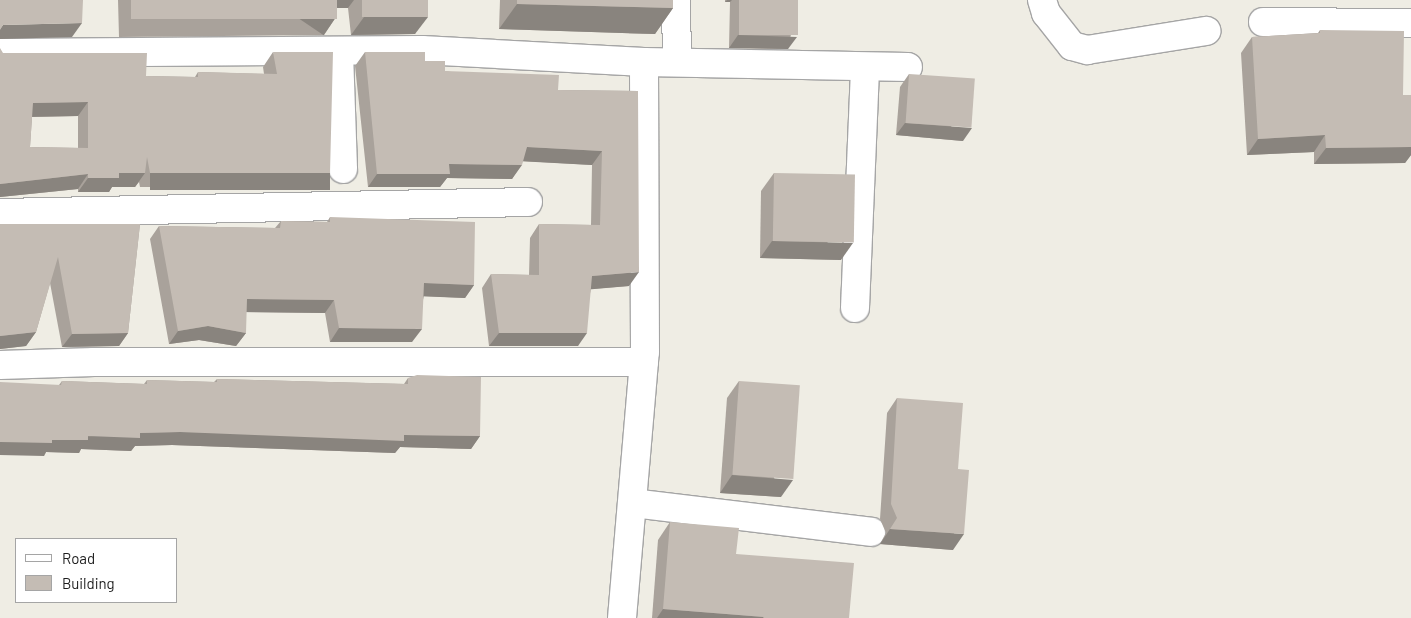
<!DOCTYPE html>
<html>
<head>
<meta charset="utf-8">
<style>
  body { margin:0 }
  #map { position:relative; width:1411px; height:618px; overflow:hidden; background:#efede4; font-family:Barlow,sans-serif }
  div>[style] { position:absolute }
  .roads { filter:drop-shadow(1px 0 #a5a5a5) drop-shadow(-1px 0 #a5a5a5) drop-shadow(0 1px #a5a5a5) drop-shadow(0 -1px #a5a5a5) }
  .minor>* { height:28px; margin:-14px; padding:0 14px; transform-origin:14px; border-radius:14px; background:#fff }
  .wall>* { inset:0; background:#a9a29b }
  .shaded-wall>* { inset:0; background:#89847e; transform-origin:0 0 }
  .building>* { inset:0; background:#c4bcb4; transform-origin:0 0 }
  span { translate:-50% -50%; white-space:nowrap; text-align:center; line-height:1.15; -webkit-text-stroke:4px #fff; paint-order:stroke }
  .legend { position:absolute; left:15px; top:538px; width:162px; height:65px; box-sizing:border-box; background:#fff; border:1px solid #a5a5a5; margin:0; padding:6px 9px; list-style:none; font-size:15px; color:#1e1e1e }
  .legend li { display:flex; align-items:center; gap:10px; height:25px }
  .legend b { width:25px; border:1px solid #a5a5a5 }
</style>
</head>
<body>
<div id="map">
  <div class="roads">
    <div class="minor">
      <div style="left:676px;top:0;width:62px;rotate:89.1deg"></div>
      <div style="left:1042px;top:0;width:14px;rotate:73deg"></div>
      <div style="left:1046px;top:13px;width:42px;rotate:51.8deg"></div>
      <div style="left:1072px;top:46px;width:16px;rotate:15deg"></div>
      <div style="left:1087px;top:50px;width:121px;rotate:-9.1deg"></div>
      <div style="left:1263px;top:22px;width:148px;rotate:0.4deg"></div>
      <div style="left:0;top:53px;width:422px;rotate:-0.4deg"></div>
      <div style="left:422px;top:50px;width:222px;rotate:3.1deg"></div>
      <div style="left:644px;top:62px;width:264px;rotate:1.1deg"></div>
      <div style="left:339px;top:53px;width:116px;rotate:88deg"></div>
      <div style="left:0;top:213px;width:528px;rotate:-1.19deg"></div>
      <div style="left:855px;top:308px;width:240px;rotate:-87.6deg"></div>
      <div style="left:0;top:365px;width:94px;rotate:-1.8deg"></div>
      <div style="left:94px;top:362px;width:550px"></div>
      <div style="left:633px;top:503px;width:240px;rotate:6.9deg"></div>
      <div style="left:622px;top:618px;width:267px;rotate:-85.1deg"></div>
      <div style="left:645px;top:352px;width:290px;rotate:-90.2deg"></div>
    </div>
  </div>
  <div class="wall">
    <div style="clip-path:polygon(118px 0,428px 0,415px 34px,351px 35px,348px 8px,337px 8px,336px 17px,324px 35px,119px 37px)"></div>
    <div style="clip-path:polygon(500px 0,673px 0,673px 8px,655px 34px,499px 29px)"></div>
    <div style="clip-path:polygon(725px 0,798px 0,788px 49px,729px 48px,730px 2px,725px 2px)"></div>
    <div style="clip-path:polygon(1320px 30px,1403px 95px,1411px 95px,1411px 155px,1405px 163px,1314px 164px,1314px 152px,1247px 155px,1241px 53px,1252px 37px,1318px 33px)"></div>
    <div style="clip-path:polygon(evenodd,273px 52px,330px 173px,320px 187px,140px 187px,139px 182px,135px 187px,112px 187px,109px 192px,78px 192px,78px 189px,0 197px,3px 53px,146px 76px,195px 77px,198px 72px,264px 74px,263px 67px,273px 52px,78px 116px,78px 148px,30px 147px,32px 117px,78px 116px)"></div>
    <div style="clip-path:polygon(365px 52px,425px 61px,445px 71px,558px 90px,638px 91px,629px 286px,591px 289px,578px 346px,489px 346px,482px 288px,491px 274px,529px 275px,530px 238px,539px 224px,591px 225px,592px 165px,523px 161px,512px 179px,447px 178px,440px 187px,368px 187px,355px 66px)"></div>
    <div style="clip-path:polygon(909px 74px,963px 141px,896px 135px,900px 87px)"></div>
    <div style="clip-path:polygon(774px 173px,841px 260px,760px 258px,761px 191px)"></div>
    <div style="clip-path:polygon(330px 217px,474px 285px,465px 298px,424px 296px,412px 342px,330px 342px,325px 313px,246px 312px,246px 333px,236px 346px,199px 340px,169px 344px,150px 239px,159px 226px,275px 228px,281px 221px,327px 222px)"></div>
    <div style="clip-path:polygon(0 224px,140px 224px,128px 333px,119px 346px,62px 347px,50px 283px,36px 332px,26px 346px,0 349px)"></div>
    <div style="clip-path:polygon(408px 378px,480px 436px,471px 449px,400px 447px,395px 453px,172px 445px,135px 446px,131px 451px,81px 449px,79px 453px,46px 452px,44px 456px,59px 385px,62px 381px,144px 384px,147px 380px,214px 382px,217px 379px,404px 384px)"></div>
    <div style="clip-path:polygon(739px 381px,781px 497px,720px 493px,727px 398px)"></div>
    <div style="clip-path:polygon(897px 398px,958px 469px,953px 550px,880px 544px,886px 533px,880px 519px,887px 413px)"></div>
    <div style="clip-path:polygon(670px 522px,736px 554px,849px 618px,652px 618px,658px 540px)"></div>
  </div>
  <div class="shaded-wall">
    <div style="clip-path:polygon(331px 0,354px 0,348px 8px,325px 8px)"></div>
    <div style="clip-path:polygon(727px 0,732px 0,730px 2px,725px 2px)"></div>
    <div style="clip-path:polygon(517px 4px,673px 8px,655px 34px,499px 29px)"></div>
    <div style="left:336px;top:17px;width:22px;height:205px;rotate:124deg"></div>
    <div style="clip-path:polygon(364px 17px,428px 17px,415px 34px,351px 35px)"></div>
    <div style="clip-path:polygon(82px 23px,72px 37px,0 39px,0 29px,3px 25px)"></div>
    <div style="clip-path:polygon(738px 35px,797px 37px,788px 49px,729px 48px)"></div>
    <div style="clip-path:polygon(88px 102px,78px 116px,23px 117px,33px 103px)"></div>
    <div style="clip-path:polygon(905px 123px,972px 128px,963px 141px,896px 135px)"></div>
    <div style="clip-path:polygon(1325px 135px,1314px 152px,1247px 155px,1258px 139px)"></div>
    <div style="clip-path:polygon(527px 147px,602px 151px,592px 165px,517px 161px)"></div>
    <div style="clip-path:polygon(1411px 147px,1411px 155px,1405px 163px,1314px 164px,1326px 148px)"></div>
    <div style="clip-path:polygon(449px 164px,522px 165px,512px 179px,447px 178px,440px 187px,368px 187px,377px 174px)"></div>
    <div style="clip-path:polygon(119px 173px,145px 173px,135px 187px,112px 187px,109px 192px,78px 192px,88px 178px)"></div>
    <div style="left:150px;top:173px;width:180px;height:17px"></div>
    <div style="clip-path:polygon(88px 174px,78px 189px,0 197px,0 184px)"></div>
    <div style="clip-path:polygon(772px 241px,853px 243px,841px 260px,760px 258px)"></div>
    <div style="clip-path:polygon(639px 272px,629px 286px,583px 290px,592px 276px)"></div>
    <div style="clip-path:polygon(424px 283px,474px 285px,465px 298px,415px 296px)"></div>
    <div style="clip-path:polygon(247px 299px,334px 300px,325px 313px,238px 312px)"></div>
    <div style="clip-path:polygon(208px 326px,246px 333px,236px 346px,199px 340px,169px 344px,178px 331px)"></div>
    <div style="clip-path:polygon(339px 328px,422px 329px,412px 342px,330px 342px)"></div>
    <div style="clip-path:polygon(36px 332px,26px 346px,0 349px,0 336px)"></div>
    <div style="clip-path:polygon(128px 333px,119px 346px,62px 347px,72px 334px)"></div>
    <div style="clip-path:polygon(499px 333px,587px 333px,578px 346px,489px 346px)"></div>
    <div style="clip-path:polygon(180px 432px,404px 435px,480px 436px,471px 449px,400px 447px,395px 453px,172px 445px,135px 446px,131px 451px,81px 449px,79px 453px,46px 452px,44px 456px,0 455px,0 442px,140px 433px)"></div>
    <div style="clip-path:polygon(732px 475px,793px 480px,781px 497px,720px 493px)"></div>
    <div style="clip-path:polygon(890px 529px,964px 534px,953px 550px,880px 544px)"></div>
    <div style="clip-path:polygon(663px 609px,764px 617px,763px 618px,657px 618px)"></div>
  </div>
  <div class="building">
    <div style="clip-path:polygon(0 0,83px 0,82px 23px,3px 25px,0 30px)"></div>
    <div style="left:131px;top:0;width:206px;height:19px"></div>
    <div style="left:362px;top:0;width:66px;height:17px"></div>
    <div style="clip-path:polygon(517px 0,673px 0,673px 8px,517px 4px)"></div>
    <div style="left:739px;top:0;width:59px;height:35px"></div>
    <div style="clip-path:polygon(1320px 30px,1404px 31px,1403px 95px,1411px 95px,1411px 147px,1326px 148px,1325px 135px,1258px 139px,1252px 37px,1320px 33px)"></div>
    <div style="clip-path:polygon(evenodd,0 48px,3px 53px,147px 53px,146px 76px,198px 77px,198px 72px,277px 74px,273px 52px,333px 52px,330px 173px,150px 173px,147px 157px,145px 173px,119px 173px,119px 178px,88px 178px,88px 174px,0 184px,0 48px,88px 102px,88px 148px,30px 147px,33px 103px,88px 102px)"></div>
    <div style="clip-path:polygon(365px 52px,425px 52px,425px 61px,445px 61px,445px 71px,559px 75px,558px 90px,638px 91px,639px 272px,592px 276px,587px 333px,499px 333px,491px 274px,539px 275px,539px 224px,600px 225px,602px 151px,527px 147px,522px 165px,449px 164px,450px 174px,377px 174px)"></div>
    <div style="left:909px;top:74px;width:66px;height:49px;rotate:4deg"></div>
    <div style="left:774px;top:173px;width:81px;height:68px;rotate:1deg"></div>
    <div style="clip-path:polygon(330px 217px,475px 222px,474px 285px,424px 283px,422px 329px,339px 328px,334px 300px,247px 299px,246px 333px,208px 326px,178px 331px,159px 226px,280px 228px,281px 221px,330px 222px)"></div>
    <div style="clip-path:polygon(0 224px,140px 224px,128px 333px,72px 334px,58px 257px,36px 332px,0 336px)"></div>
    <div style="clip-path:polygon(417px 375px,481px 377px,480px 436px,404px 435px,404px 441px,180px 432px,140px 433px,140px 438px,88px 436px,88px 440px,52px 440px,52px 443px,0 442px,0 382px,61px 385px,62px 381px,147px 384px,147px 380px,217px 382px,217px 379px,408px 384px,408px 378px)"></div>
    <div style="left:739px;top:381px;width:61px;height:94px;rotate:4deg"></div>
    <div style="clip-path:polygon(897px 398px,963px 403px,958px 469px,969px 470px,964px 534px,890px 529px,897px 518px,891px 504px)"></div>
    <div style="clip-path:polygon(670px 522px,739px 528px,736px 554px,854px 563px,849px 618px,763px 618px,764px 617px,663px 609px)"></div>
  </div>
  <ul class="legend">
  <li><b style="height:6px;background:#fff"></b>Road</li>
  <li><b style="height:14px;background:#c4bcb4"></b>Building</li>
  </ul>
</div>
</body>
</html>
